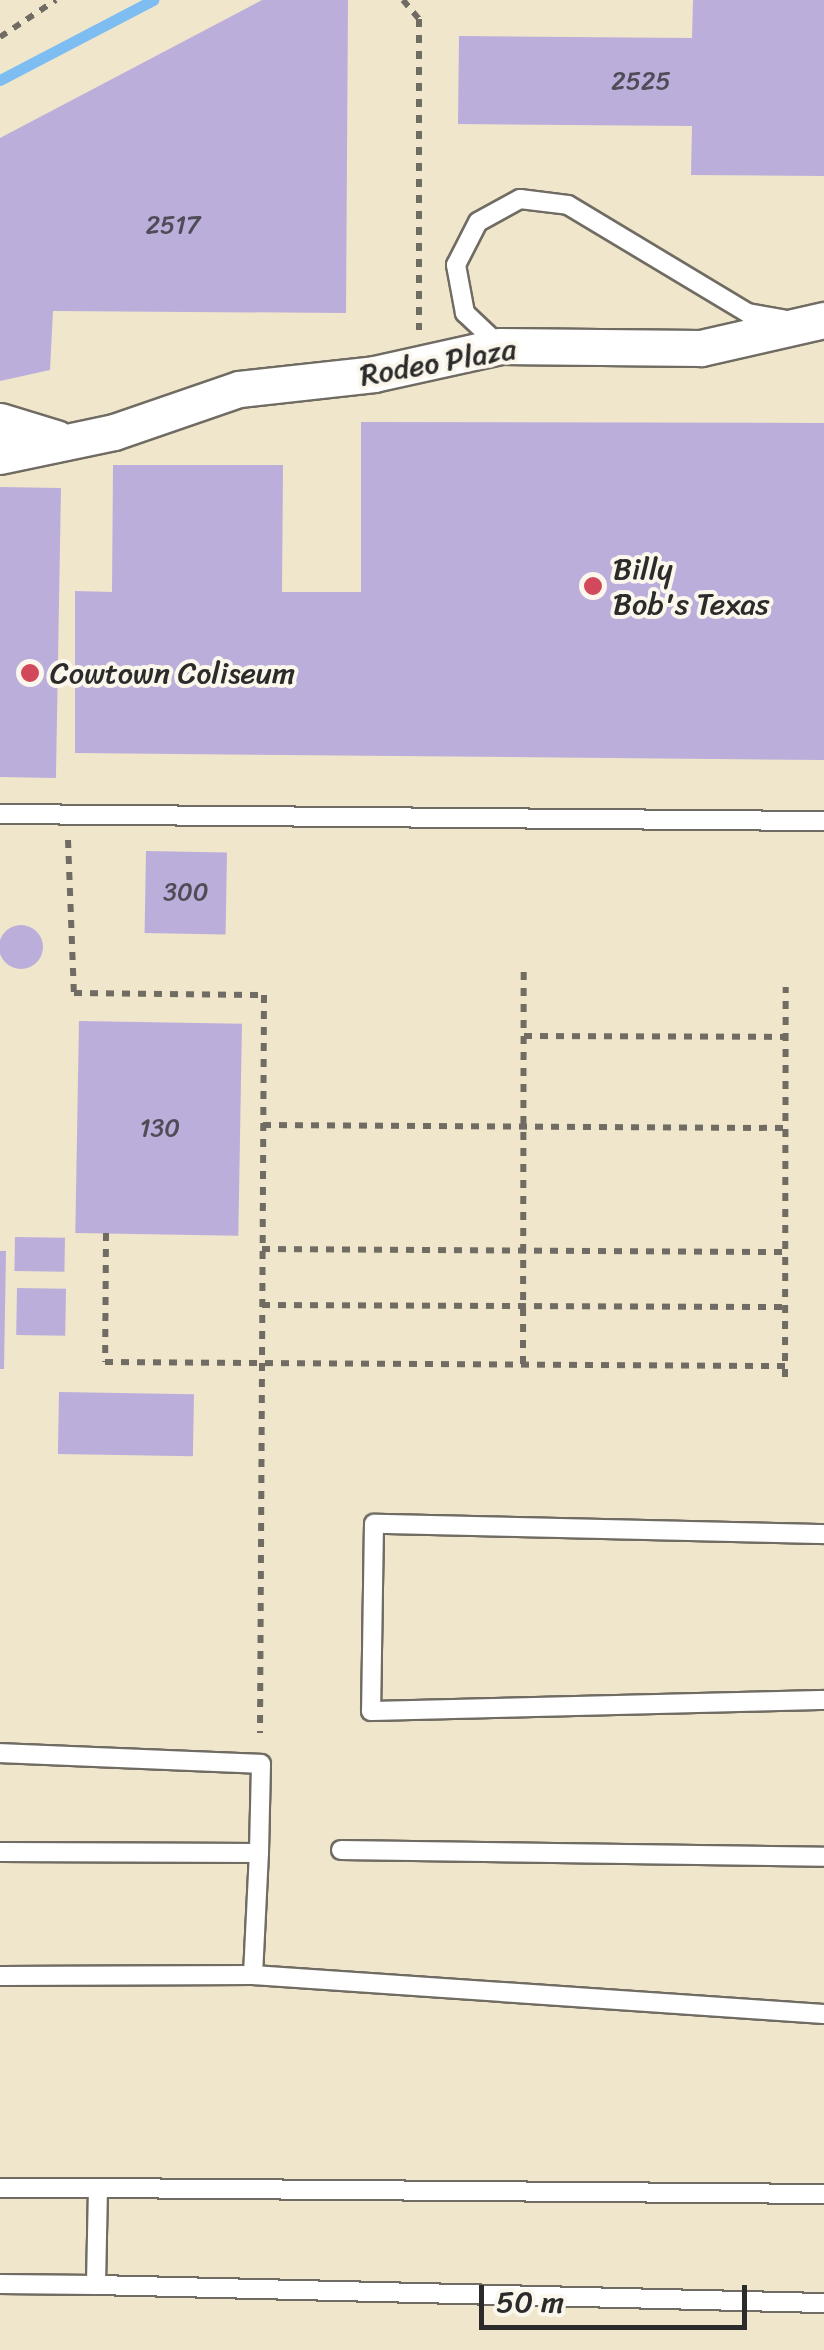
<!DOCTYPE html>
<html>
<head>
<meta charset="utf-8">
<style>
  body { margin:0 }
  #map { position:relative; width:824px; height:2350px; overflow:hidden; background:#f0e6cb; font-family:Sriracha,sans-serif }
  div>[style] { position:absolute }
  .stream>* { height:11px; margin:-5.5px; padding:0 5.5px; transform-origin:5.5px; border-radius:5.5px; background:#7dbdf1 }
  .building>* { inset:0; background:#bbaedb; transform-origin:0 0 }
  .round { border-radius:50% }
  .path>* { height:6px; margin-top:-3px; transform-origin:0; background:repeating-linear-gradient(90deg,#706c63 0 8px,transparent 0 16px) }
  .roads { filter:drop-shadow(2px 0 #706c63) drop-shadow(-2px 0 #706c63) drop-shadow(0 2px #706c63) drop-shadow(0 -2px #706c63) }
  .service>* { height:18px; margin:-9px; padding:0 9px; transform-origin:9px; border-radius:9px; background:#fff }
  .minor>* { height:35px; margin:-17.5px; padding:0 17.5px; transform-origin:17.5px; border-radius:17.5px; background:#fff }
  .dots>* { width:28px; height:28px; translate:-50% -50%; box-sizing:border-box; border:5px solid #fbf7ec; border-radius:50% }
  span { translate:-50% -50%; white-space:nowrap; text-align:center; line-height:1.15; -webkit-text-stroke:8px #fbf7ec; paint-order:stroke }
  .number-label { font-size:25px; color:#4f4c57 }
  .number-label span { -webkit-text-stroke-width:0 }
  .street-label { font-size:30px; color:#2b2b2b }
  .poi-label { font-size:30px; color:#2b2b2b }
  .left { translate:0 -50%; text-align:left }
  .scale { position:absolute; left:479px; top:2285px; width:268px; height:45px; box-sizing:border-box; border:5px solid #2b2b2b; border-top:0; padding-left:12px; font-size:30px; line-height:35px; white-space:nowrap; color:#2b2b2b; -webkit-text-stroke:8px #fbf7ec; paint-order:stroke }
</style>
</head>
<body>
<div id="map">
  <div class="stream">
    <div style="left:0;top:80px;width:173px;rotate:-27.6deg"></div>
  </div>
  <div class="building">
    <div style="clip-path:polygon(262px 0,348px 0,346px 313px,53px 311px,50px 370px,0 381px,0 138px)"></div>
    <div style="clip-path:polygon(693px 0,824px 0,824px 176px,691px 175px,692px 126px,458px 124px,459px 36px,692px 38px)"></div>
    <div style="clip-path:polygon(361px 422px,824px 423px,824px 760px,75px 753px,75px 591px,112px 592px,113px 465px,283px 465px,282px 592px,361px 592px)"></div>
    <div style="left:0;top:487px;width:61px;height:290px;rotate:1deg"></div>
    <div style="left:146px;top:851px;width:81px;height:82px;rotate:1deg"></div>
    <div class="round" style="left:-1px;top:925px;width:44px;height:44px"></div>
    <div style="left:79px;top:1021px;width:163px;height:212px;rotate:1deg"></div>
    <div style="left:15px;top:1237px;width:50px;height:34px;rotate:1deg"></div>
    <div style="clip-path:polygon(0 1251px,6px 1251px,4px 1369px,0 1369px)"></div>
    <div style="left:17px;top:1288px;width:49px;height:47px;rotate:1deg"></div>
    <div style="left:59px;top:1392px;width:135px;height:62px;rotate:1deg"></div>
  </div>
  <div class="path">
    <div style="left:403px;top:0;width:25px;rotate:50deg"></div>
    <div style="left:419px;top:19px;width:311px;rotate:90deg"></div>
    <div style="left:0;top:37px;width:67px;rotate:-33.5deg"></div>
    <div style="left:68px;top:840px;width:153px;rotate:87.8deg"></div>
    <div style="left:74px;top:993px;width:190px;rotate:0.6deg"></div>
    <div style="left:264px;top:995px;width:738px;rotate:90.31deg"></div>
    <div style="left:524px;top:1036px;width:262px;rotate:0.2deg"></div>
    <div style="left:263px;top:1125px;width:523px;rotate:0.33deg"></div>
    <div style="left:106px;top:1233px;width:129px;rotate:90.4deg"></div>
    <div style="left:105px;top:1362px;width:680px;rotate:0.34deg"></div>
    <div style="left:262px;top:1249px;width:523px;rotate:0.33deg"></div>
    <div style="left:262px;top:1305px;width:523px;rotate:0.22deg"></div>
    <div style="left:523px;top:1364px;width:400px;rotate:-89.9deg"></div>
    <div style="left:785px;top:1377px;width:390px;rotate:-89.9deg"></div>
  </div>
  <div class="roads">
    <div class="service">
      <div style="left:499px;top:345px;width:47px;rotate:-136.7deg"></div>
      <div style="left:465px;top:313px;width:49px;rotate:-100.6deg"></div>
      <div style="left:456px;top:265px;width:48px;rotate:-62.9deg"></div>
      <div style="left:478px;top:222px;width:48px;rotate:-28.7deg"></div>
      <div style="left:520px;top:199px;width:48px;rotate:7.1deg"></div>
      <div style="left:568px;top:205px;width:210px;rotate:31deg"></div>
      <div style="left:748px;top:313px;width:36px;rotate:10deg"></div>
      <div style="left:0;top:814px;width:824px;rotate:0.49deg"></div>
      <div style="left:824px;top:1534px;width:450px;rotate:-178.7deg"></div>
      <div style="left:374px;top:1524px;width:187px;rotate:90.9deg"></div>
      <div style="left:371px;top:1711px;width:453px;rotate:-1.4deg"></div>
      <div style="left:0;top:1753px;width:261px;rotate:2.4deg"></div>
      <div style="left:261px;top:1764px;width:89px;rotate:91.3deg"></div>
      <div style="left:259px;top:1853px;width:259px;rotate:-179.8deg"></div>
      <div style="left:341px;top:1850px;width:483px;rotate:0.8deg"></div>
      <div style="left:253px;top:1975px;width:122px;rotate:-87.2deg"></div>
      <div style="left:0;top:1976px;width:253px;rotate:-0.2deg"></div>
      <div style="left:253px;top:1975px;width:572px;rotate:3.91deg"></div>
      <div style="left:0;top:2188px;width:98px"></div>
      <div style="left:98px;top:2188px;width:97px;rotate:91.2deg"></div>
      <div style="left:96px;top:2285px;width:96px;rotate:-179.4deg"></div>
      <div style="left:98px;top:2188px;width:726px;rotate:0.47deg"></div>
      <div style="left:96px;top:2285px;width:728px;rotate:1.42deg"></div>
    </div>
    <div class="minor">
      <div style="left:0;top:421px;width:59px;rotate:16.9deg"></div>
      <div style="left:0;top:456px;width:116px;rotate:-11.9deg"></div>
      <div style="left:114px;top:432px;width:132px;rotate:-19deg"></div>
      <div style="left:239px;top:389px;width:136px;rotate:-6.3deg"></div>
      <div style="left:374px;top:374px;width:129px;rotate:-12.5deg"></div>
      <div style="left:500px;top:346px;width:201px;rotate:0.6deg"></div>
      <div style="left:701px;top:348px;width:126px;rotate:-12.8deg"></div>
    </div>
  </div>
  <div class="dots">
    <div style="left:593px;top:586px;background:#d1495b"></div>
    <div style="left:30px;top:673px;background:#d1495b"></div>
  </div>
  <div class="number-label">
    <span style="left:641px;top:81px">2525</span>
    <span style="left:173px;top:225px">2517</span>
    <span style="left:186px;top:892px">300</span>
    <span style="left:160px;top:1128px">130</span>
  </div>
  <div class="street-label">
    <span style="left:438px;top:362px;rotate:-10deg">Rodeo Plaza</span>
  </div>
  <div class="poi-label">
    <span class="left" style="left:613px;top:586px">Billy<br>Bob's Texas</span>
    <span class="left" style="left:50px;top:673px">Cowtown Coliseum</span>
  </div>
  <div class="scale">50 m</div>
</div>
</body>
</html>
